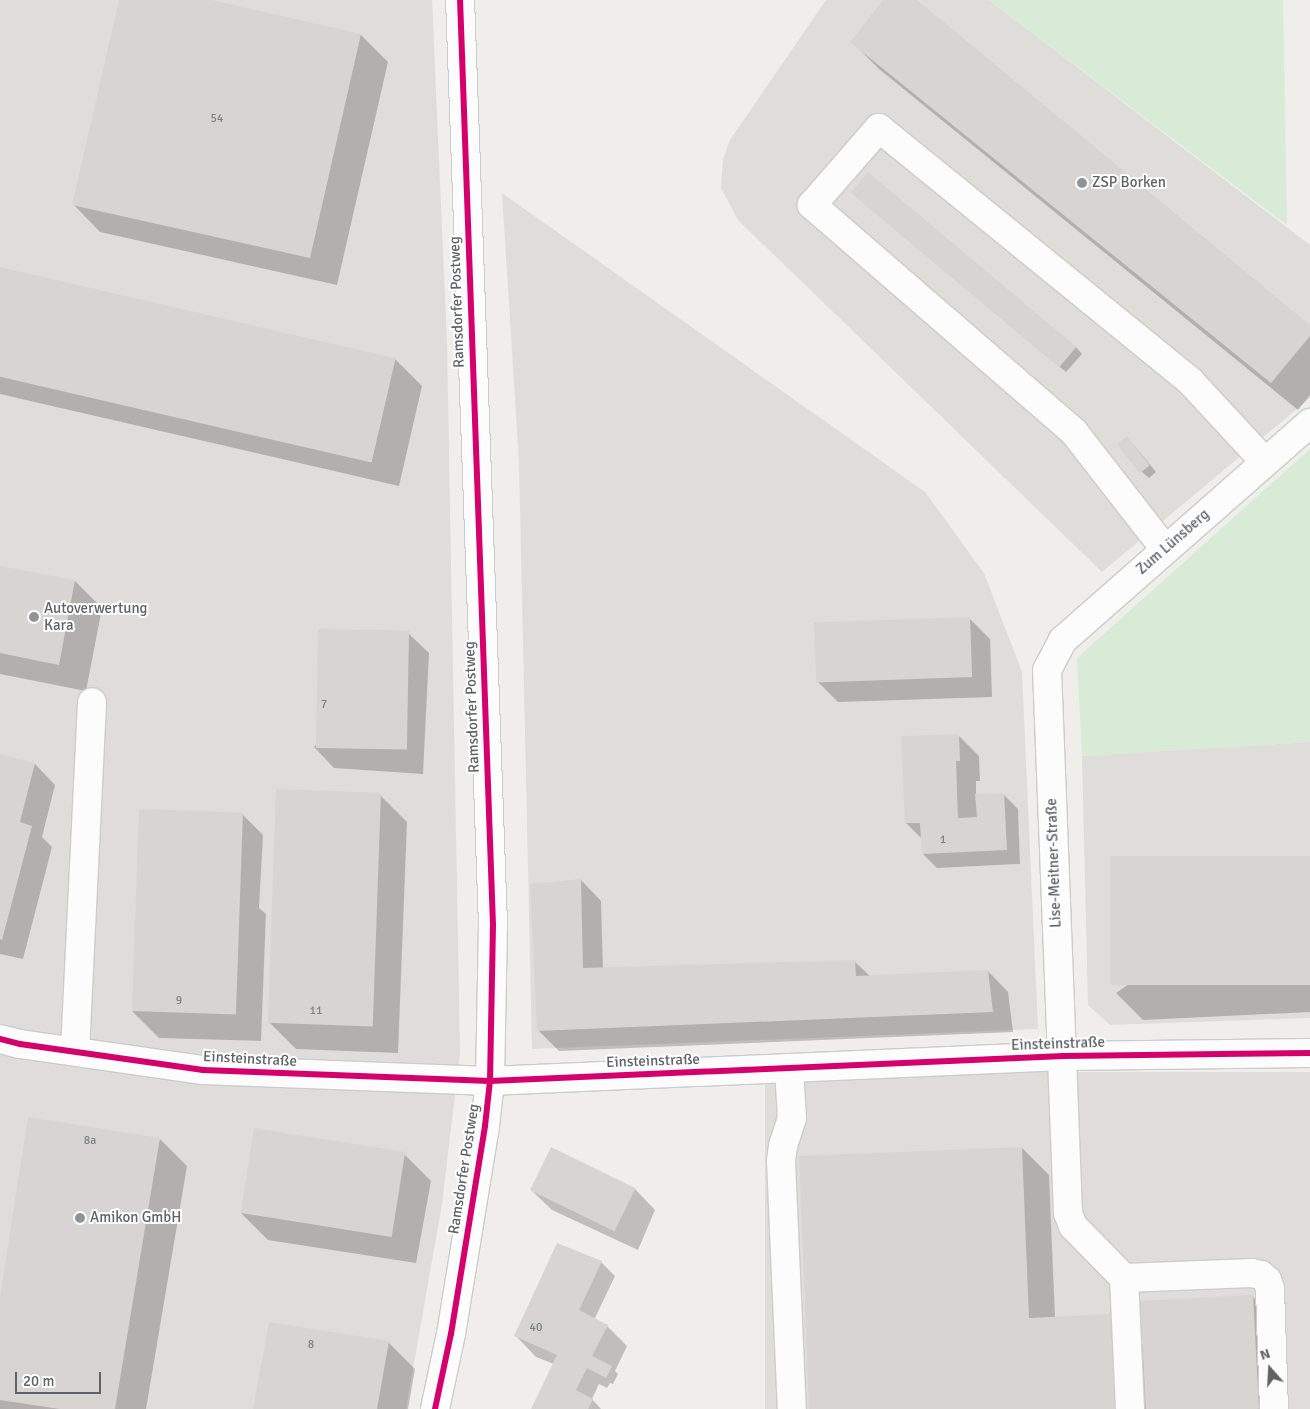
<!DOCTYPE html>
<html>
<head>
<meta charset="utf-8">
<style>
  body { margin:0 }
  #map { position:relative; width:1310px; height:1409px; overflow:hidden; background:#efeeea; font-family:Signika,sans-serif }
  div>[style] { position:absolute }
  .industrial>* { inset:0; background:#dfddda; transform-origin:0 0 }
  .green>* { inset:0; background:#d8ebd6 }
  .shadow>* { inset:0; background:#0003 }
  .building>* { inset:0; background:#d6d5d3; transform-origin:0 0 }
  .roads { filter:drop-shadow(1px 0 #cbcccc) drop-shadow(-1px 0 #cbcccc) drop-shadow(0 1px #cbcccc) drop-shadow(0 -1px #cbcccc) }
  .minor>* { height:28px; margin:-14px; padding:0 14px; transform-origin:14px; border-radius:14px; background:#fdfcfc }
  .cycleway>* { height:6px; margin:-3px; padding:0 3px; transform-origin:3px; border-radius:3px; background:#d6006c }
  .dots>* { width:14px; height:14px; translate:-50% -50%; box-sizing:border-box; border:2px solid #fff; border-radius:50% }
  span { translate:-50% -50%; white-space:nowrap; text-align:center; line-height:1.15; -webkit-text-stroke:4px #fff; paint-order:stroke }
  .number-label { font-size:12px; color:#7e8184 }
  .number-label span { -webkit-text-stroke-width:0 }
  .poi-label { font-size:15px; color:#5f6368 }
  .left { translate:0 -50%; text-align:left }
  .street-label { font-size:15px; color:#5f6368 }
  .north { position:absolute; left:1245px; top:1344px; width:50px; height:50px; -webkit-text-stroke:4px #fff; paint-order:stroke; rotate:341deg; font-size:14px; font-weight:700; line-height:20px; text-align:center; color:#5f6368 }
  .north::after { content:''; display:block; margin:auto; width:18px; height:22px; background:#5f6368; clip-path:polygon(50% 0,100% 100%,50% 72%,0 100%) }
  .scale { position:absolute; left:15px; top:1372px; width:86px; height:22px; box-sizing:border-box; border:2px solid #5f6368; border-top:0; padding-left:6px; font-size:15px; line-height:18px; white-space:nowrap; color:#5f6368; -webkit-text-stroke:4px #fff; paint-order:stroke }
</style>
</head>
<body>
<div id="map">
  <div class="industrial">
    <div style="clip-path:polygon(0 0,432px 0,447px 343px,460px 1053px,442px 1204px,406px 1409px,0 1409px)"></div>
    <div style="clip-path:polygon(826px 0,989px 0,1310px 245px,1310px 398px,1102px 572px,738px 220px,721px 188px,723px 159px,730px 140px)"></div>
    <div style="clip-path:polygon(502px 193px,925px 492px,984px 573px,1022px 672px,1038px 1029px,532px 1049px,519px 462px)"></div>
    <div style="clip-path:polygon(1310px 742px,1310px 1018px,1110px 1025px,1088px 1005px,1082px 756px)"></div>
    <div style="left:1310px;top:1072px;width:337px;height:545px;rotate:90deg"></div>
  </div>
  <div class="green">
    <div style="clip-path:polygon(989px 0,1283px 0,1287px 225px)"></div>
    <div style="clip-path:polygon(1310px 449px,1310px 742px,1082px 756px,1077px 658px)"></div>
  </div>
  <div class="shadow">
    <div style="clip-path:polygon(120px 0,207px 0,361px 35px,388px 62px,337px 285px,100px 232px,73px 204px)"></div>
    <div style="clip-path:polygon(884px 0,915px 0,1310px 326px,1310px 395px,1298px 410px,879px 69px,852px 42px)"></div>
    <div style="clip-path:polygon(859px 199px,1076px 347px,1082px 354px,1066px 372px)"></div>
    <div style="clip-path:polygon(0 268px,395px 359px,422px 386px,399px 486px,0 394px)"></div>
    <div style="clip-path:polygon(1133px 444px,1156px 472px,1149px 478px,1142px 472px)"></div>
    <div style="clip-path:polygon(0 567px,75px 581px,102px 608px,86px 691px,0 674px)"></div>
    <div style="clip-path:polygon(969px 618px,990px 639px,992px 697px,838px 702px,817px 681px)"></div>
    <div style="clip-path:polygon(408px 633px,429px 653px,423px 774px,334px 768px,314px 747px)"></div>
    <div style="clip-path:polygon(958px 735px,979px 756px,980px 781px,976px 781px,976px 795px,1004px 795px,1018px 809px,1020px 864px,937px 868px,923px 854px,922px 839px,906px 823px)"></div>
    <div style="clip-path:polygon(0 756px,35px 764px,55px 785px,42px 837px,52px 847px,23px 959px,0 954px)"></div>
    <div style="clip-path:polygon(380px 795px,407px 822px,398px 1053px,296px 1049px,269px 1022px)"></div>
    <div style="clip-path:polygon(242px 814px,263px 835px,259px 908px,266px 914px,261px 1041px,159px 1038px,132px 1011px)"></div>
    <div style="clip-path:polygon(1310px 858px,1310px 1012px,1143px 1020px,1116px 993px)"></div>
    <div style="clip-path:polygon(581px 880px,601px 901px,603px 969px,854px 961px,870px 976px,988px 971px,1008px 992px,1013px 1032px,559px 1051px,538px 1030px)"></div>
    <div style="clip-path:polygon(160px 1139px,187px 1166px,146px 1409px,0 1409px,0 1305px)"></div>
    <div style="clip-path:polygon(1022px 1148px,1049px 1175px,1055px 1318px,1114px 1315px,1143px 1345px,1252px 1296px,1279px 1323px,1283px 1409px,810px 1409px)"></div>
    <div style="clip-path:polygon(404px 1154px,431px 1181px,416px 1263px,268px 1240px,241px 1213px)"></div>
    <div style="clip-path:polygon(635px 1189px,655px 1210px,638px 1250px,552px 1210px,531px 1190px)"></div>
    <div style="clip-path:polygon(601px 1262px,615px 1276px,594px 1320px,607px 1326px,627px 1346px,615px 1371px,618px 1374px,613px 1384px,610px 1383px,607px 1388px,599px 1384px,592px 1399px,601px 1409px,532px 1409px,554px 1364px,536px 1357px,516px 1336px)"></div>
    <div style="clip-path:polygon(388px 1342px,415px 1369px,408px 1409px,255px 1409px)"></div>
  </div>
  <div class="building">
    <div style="clip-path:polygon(119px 0,212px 0,361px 34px,310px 258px,72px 205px)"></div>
    <div style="clip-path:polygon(883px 0,917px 0,1310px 325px,1310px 336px,1271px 383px,850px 42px)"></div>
    <div style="left:868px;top:172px;width:272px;height:27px;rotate:40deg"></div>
    <div style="left:0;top:267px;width:406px;height:107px;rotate:13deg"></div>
    <div style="left:1127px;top:436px;width:37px;height:13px;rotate:52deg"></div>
    <div style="clip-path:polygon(0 566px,75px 580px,59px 665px,0 653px)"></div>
    <div style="left:970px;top:617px;width:60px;height:156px;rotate:88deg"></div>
    <div style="left:318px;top:629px;width:91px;height:119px;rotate:1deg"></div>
    <div style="clip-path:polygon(959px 734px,960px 761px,956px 761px,958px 818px,977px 817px,975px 794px,1004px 793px,1007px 850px,922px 854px,920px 823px,905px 823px,901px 736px)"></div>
    <div style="clip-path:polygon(0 754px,35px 763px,20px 822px,32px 826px,2px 940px,0 939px)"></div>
    <div style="left:276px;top:789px;width:105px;height:234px;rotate:2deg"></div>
    <div style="left:139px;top:809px;width:104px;height:202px;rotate:2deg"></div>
    <div style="left:1310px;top:856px;width:129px;height:199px;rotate:90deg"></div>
    <div style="clip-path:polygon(581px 879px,583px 968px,855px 960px,856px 976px,988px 970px,993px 1012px,537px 1031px,530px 884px)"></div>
    <div style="clip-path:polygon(28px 1117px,160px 1138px,115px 1409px,60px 1409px,0 1400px,0 1297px)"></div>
    <div style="left:254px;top:1128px;width:153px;height:86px;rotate:9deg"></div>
    <div style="left:551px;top:1147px;width:94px;height:48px;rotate:26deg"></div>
    <div style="clip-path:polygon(1022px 1147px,1029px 1318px,1114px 1314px,1118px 1409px,809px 1409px,799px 1156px)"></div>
    <div style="clip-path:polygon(557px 1243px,602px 1261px,579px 1310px,608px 1325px,592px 1356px,612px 1366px,606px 1378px,587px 1368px,576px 1390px,593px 1399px,588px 1409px,531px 1409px,557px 1355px,514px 1336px)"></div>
    <div style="left:1253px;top:1295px;width:114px;height:113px;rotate:87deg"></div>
    <div style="clip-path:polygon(269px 1322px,389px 1341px,377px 1409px,253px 1409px)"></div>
  </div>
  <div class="roads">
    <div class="minor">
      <div style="left:1165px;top:549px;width:148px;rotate:-127.9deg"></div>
      <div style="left:1074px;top:432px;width:347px;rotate:-139.1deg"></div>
      <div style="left:812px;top:205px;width:102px;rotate:-49deg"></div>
      <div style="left:879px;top:128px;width:402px;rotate:39.1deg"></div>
      <div style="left:1191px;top:382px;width:109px;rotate:47.2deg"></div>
      <div style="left:0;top:1039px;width:21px;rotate:14deg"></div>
      <div style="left:20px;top:1044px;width:185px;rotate:8.1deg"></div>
      <div style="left:203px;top:1070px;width:287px;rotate:2.2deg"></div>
      <div style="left:490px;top:1081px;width:574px;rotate:-2.5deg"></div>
      <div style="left:1063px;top:1056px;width:247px;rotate:-0.7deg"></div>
      <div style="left:75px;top:1051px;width:349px;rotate:-87.2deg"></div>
      <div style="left:789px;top:1068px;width:50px;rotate:86.6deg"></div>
      <div style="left:792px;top:1118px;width:29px;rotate:108deg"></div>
      <div style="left:783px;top:1146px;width:15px;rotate:98deg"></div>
      <div style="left:781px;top:1161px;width:248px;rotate:87.5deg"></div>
      <div style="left:1124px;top:1278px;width:73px;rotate:-134.4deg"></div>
      <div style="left:1073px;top:1226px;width:14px;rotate:-111deg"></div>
      <div style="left:1068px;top:1213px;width:543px;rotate:-92.21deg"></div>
      <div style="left:1047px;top:670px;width:34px;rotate:-62deg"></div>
      <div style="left:1063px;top:640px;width:329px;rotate:-41.3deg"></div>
      <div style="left:435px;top:1409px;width:77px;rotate:-78deg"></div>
      <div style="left:451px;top:1334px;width:211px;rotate:-80.7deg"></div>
      <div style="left:485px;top:1126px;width:45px;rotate:-83.7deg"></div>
      <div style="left:490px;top:1081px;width:156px;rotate:-88.9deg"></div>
      <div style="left:493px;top:925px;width:926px;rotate:-92.04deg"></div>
      <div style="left:1130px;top:1409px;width:131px;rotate:-92.6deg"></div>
      <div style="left:1124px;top:1278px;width:128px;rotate:-2.2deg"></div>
      <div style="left:1252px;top:1273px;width:9px;rotate:13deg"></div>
      <div style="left:1261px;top:1275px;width:8px;rotate:40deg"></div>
      <div style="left:1267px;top:1280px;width:9px;rotate:72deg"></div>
      <div style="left:1270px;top:1289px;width:120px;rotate:88.1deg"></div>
    </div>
  </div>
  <div class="cycleway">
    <div style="left:0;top:1039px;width:21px;rotate:14deg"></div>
    <div style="left:20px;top:1044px;width:185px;rotate:8.1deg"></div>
    <div style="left:203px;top:1070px;width:287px;rotate:2.2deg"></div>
    <div style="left:490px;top:1081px;width:574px;rotate:-2.5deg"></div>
    <div style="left:1063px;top:1056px;width:247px;rotate:-0.7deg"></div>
    <div style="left:435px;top:1409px;width:77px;rotate:-78deg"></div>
    <div style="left:451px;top:1334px;width:211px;rotate:-80.7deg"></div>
    <div style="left:485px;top:1126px;width:45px;rotate:-83.7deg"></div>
    <div style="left:490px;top:1081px;width:156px;rotate:-88.9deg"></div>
    <div style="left:493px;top:925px;width:926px;rotate:-92.04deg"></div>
  </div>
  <div class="dots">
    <div style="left:1082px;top:183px;background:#919496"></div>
    <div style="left:34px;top:617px;background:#919496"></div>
    <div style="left:80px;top:1218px;background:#919496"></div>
  </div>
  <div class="number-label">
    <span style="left:217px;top:119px">54</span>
    <span style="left:324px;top:705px">7</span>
    <span style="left:943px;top:840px">1</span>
    <span style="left:179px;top:1001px">9</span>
    <span style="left:316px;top:1011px">11</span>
    <span style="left:90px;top:1141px">8a</span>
    <span style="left:536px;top:1328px">40</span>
    <span style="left:311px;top:1345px">8</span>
  </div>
  <div class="poi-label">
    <span class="left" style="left:1092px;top:183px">ZSP Borken</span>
    <span class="left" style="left:44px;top:617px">Autoverwertung<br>Kara</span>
    <span class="left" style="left:90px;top:1218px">Amikon GmbH</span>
  </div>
  <div class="street-label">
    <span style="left:457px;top:302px;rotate:-92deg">Ramsdorfer Postweg</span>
    <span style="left:1173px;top:542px;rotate:-41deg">Zum Lünsberg</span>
    <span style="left:472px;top:707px;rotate:-92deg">Ramsdorfer Postweg</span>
    <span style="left:1054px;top:863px;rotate:-92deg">Lise-Meitner-Straße</span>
    <span style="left:1058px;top:1044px;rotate:-2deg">Einsteinstraße</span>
    <span style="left:250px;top:1059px;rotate:3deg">Einsteinstraße</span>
    <span style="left:653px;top:1061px;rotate:-2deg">Einsteinstraße</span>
    <span style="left:464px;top:1169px;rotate:-81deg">Ramsdorfer Postweg</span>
  </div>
  <div class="north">N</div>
  <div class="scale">20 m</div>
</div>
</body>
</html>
